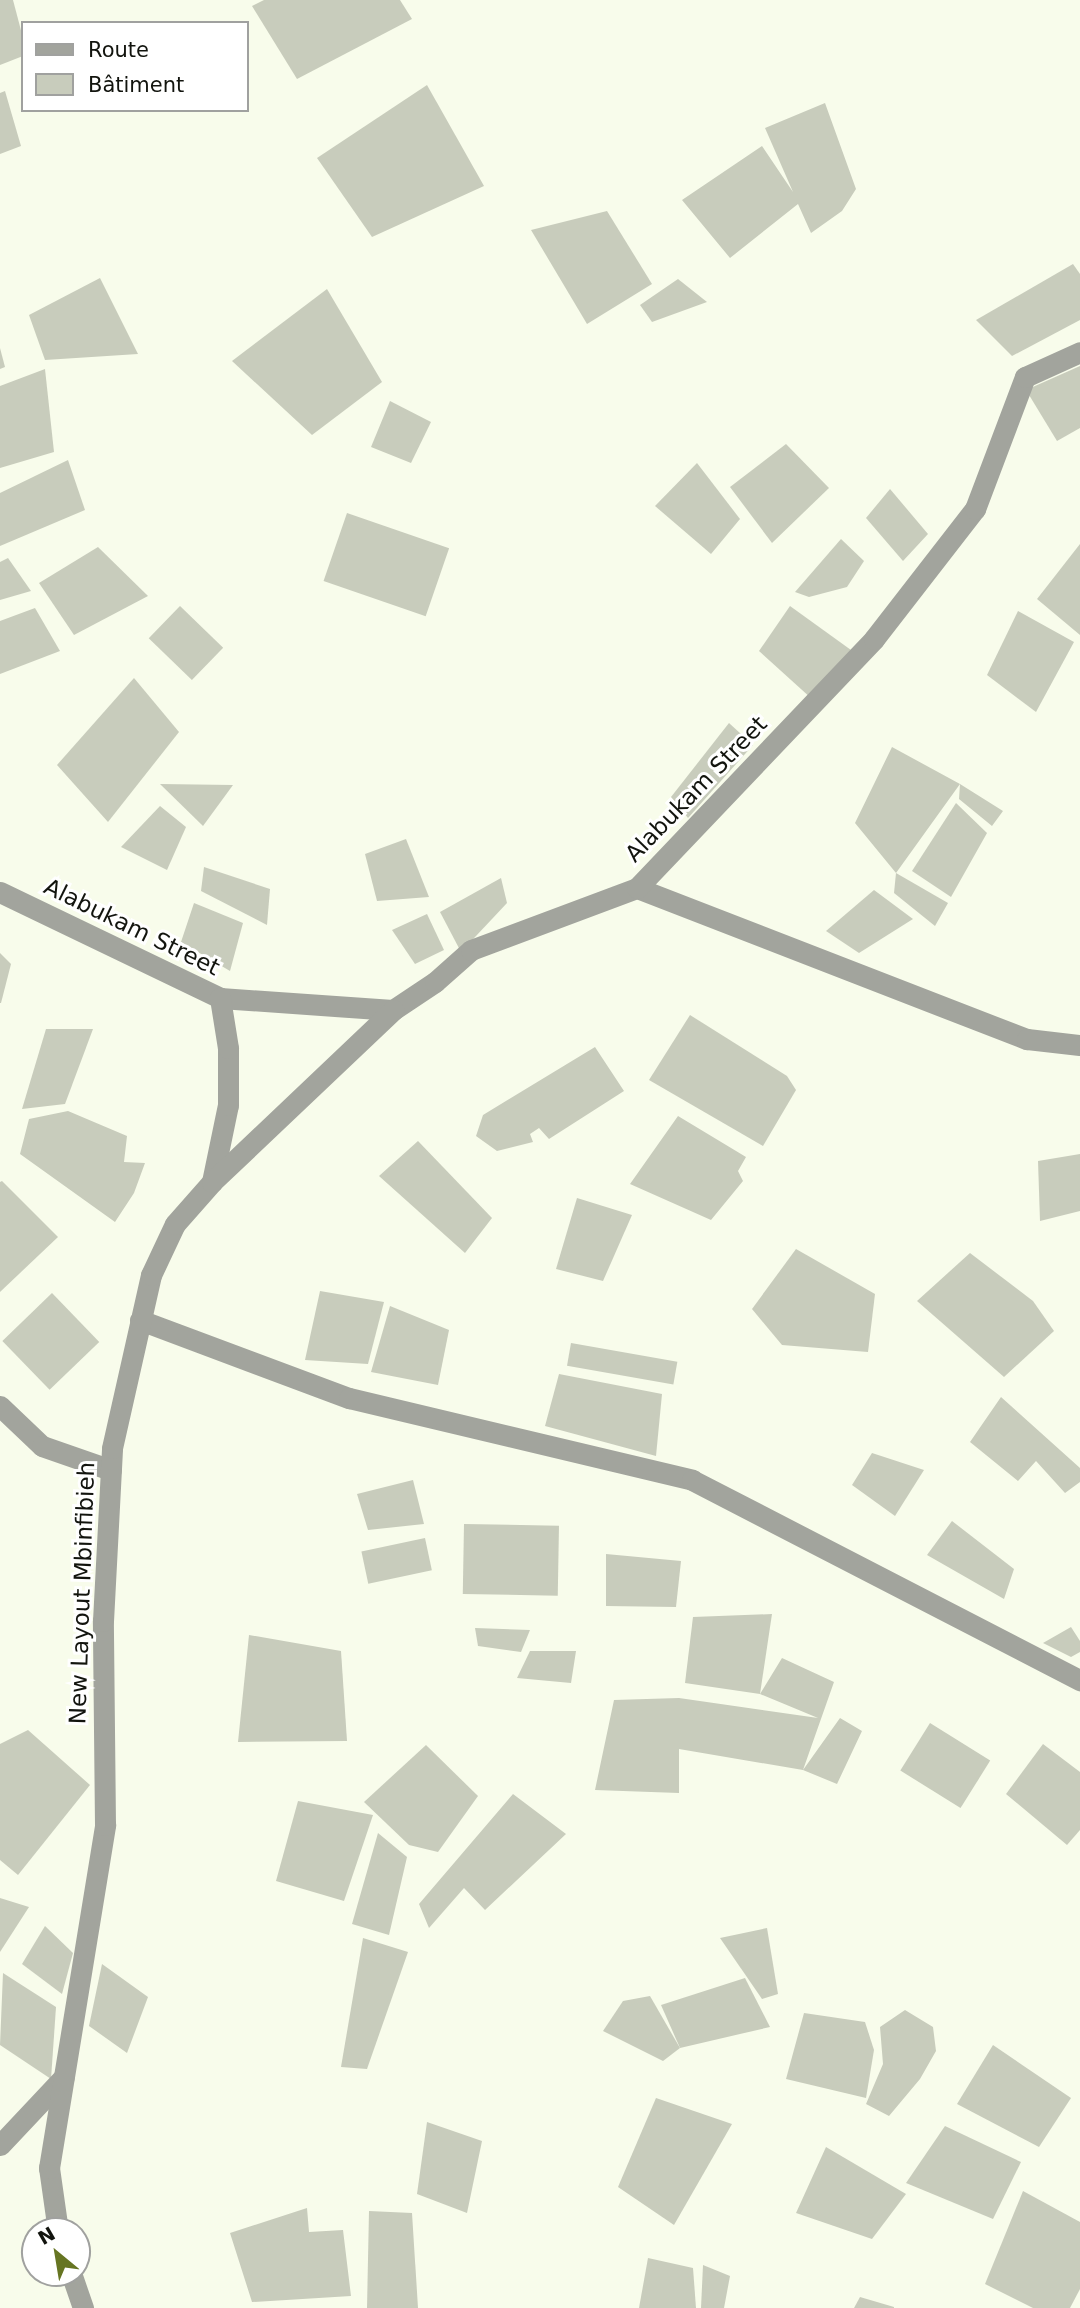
<!DOCTYPE html>
<html>
<head>
<meta charset="utf-8">
<style>
  body { margin:0 }
  #map { position:relative; width:1080px; height:2308px; overflow:hidden; background:#f8fceb; font-family:"DejaVu Sans",sans-serif }
  div>[style] { position:absolute }
  .building>* { inset:0; background:#c8ccbc; transform-origin:0 0 }
  .minor>* { height:21px; margin:-10.5px; padding:0 10.5px; transform-origin:10.5px; border-radius:10.5px; background:#a2a49d }
  span { translate:-50% -50%; white-space:nowrap; text-align:center; line-height:1.15; -webkit-text-stroke:6px #fff; paint-order:stroke }
  .street-label { font-size:23px; color:#12140e }
  .legend { position:absolute; left:21px; top:21px; width:228px; height:91px; box-sizing:border-box; background:#fff; border:2px solid #a0a19f; margin:0; padding:9px 12px; list-style:none; font-size:21px; color:#12140e }
  .legend li { display:flex; align-items:center; gap:14px; height:35px }
  .legend b { width:35px; border:2px solid #a0a19f }
  .north { position:absolute; left:21px; top:2217px; width:70px; height:70px; box-sizing:border-box; background:#fff; border:2px solid #a0a19f; border-radius:50%; rotate:330deg; font-size:19px; font-weight:700; line-height:28px; text-align:center; color:#12140e }
  .north::after { content:''; display:block; margin:auto; width:24px; height:32px; background:#667522; clip-path:polygon(50% 0,100% 100%,50% 72%,0 100%) }
</style>
</head>
<body>
<div id="map">
  <div class="building">
    <div style="clip-path:polygon(0 0,13px 0,23px 38px,23px 56px,0 65px)"></div>
    <div style="clip-path:polygon(264px 0,400px 0,412px 19px,297px 79px,252px 6px)"></div>
    <div style="clip-path:polygon(427px 85px,484px 186px,372px 237px,317px 158px)"></div>
    <div style="clip-path:polygon(5px 91px,21px 146px,0 154px,0 93px)"></div>
    <div style="clip-path:polygon(825px 103px,856px 189px,842px 211px,811px 233px,798px 204px,730px 258px,682px 200px,762px 146px,793px 192px,765px 128px)"></div>
    <div style="clip-path:polygon(607px 211px,652px 284px,587px 324px,531px 230px)"></div>
    <div style="clip-path:polygon(1073px 264px,1080px 274px,1080px 320px,1012px 356px,976px 320px)"></div>
    <div style="clip-path:polygon(100px 278px,138px 354px,45px 360px,29px 315px)"></div>
    <div style="clip-path:polygon(678px 279px,707px 302px,652px 322px,640px 305px)"></div>
    <div style="clip-path:polygon(327px 289px,382px 382px,312px 435px,232px 361px)"></div>
    <div style="clip-path:polygon(0 348px,5px 367px,0 369px)"></div>
    <div style="clip-path:polygon(1080px 366px,1080px 428px,1057px 441px,1026px 390px)"></div>
    <div style="clip-path:polygon(45px 369px,54px 452px,0 468px,0 386px)"></div>
    <div style="clip-path:polygon(390px 401px,431px 422px,411px 463px,371px 447px)"></div>
    <div style="clip-path:polygon(786px 444px,829px 488px,772px 543px,730px 487px)"></div>
    <div style="clip-path:polygon(68px 460px,85px 510px,0 546px,0 493px)"></div>
    <div style="clip-path:polygon(697px 463px,740px 519px,711px 554px,655px 506px)"></div>
    <div style="clip-path:polygon(890px 489px,928px 534px,903px 561px,866px 518px)"></div>
    <div style="left:347px;top:513px;width:108px;height:72px;rotate:19deg"></div>
    <div style="clip-path:polygon(841px 539px,864px 561px,847px 587px,809px 597px,795px 592px)"></div>
    <div style="clip-path:polygon(1080px 544px,1080px 635px,1037px 599px)"></div>
    <div style="clip-path:polygon(98px 547px,148px 596px,74px 635px,39px 583px)"></div>
    <div style="clip-path:polygon(8px 558px,31px 591px,0 600px,0 562px)"></div>
    <div style="left:180px;top:606px;width:60px;height:45px;rotate:44deg"></div>
    <div style="clip-path:polygon(790px 606px,851px 650px,812px 699px,759px 651px)"></div>
    <div style="clip-path:polygon(35px 608px,60px 651px,0 674px,0 621px)"></div>
    <div style="clip-path:polygon(1018px 611px,1074px 642px,1036px 712px,987px 675px)"></div>
    <div style="clip-path:polygon(134px 678px,179px 732px,108px 822px,57px 765px)"></div>
    <div style="clip-path:polygon(729px 723px,753px 745px,688px 818px,671px 797px)"></div>
    <div style="clip-path:polygon(892px 747px,960px 784px,1003px 811px,992px 826px,959px 799px,960px 784px,896px 873px,855px 823px)"></div>
    <div style="clip-path:polygon(160px 784px,233px 785px,203px 826px)"></div>
    <div style="clip-path:polygon(956px 803px,987px 833px,951px 897px,912px 871px)"></div>
    <div style="clip-path:polygon(160px 806px,186px 827px,167px 870px,121px 847px)"></div>
    <div style="clip-path:polygon(406px 839px,429px 897px,377px 901px,365px 854px)"></div>
    <div style="clip-path:polygon(204px 867px,270px 889px,267px 925px,201px 891px)"></div>
    <div style="clip-path:polygon(896px 873px,948px 903px,935px 926px,894px 893px)"></div>
    <div style="clip-path:polygon(501px 878px,507px 903px,461px 952px,440px 912px)"></div>
    <div style="clip-path:polygon(874px 890px,913px 919px,859px 953px,826px 931px)"></div>
    <div style="clip-path:polygon(194px 903px,243px 923px,230px 971px,181px 942px)"></div>
    <div style="clip-path:polygon(427px 914px,444px 950px,415px 964px,392px 930px)"></div>
    <div style="clip-path:polygon(0 953px,11px 964px,1px 1003px,0 1003px)"></div>
    <div style="clip-path:polygon(690px 1015px,787px 1076px,796px 1090px,763px 1146px,649px 1080px)"></div>
    <div style="clip-path:polygon(46px 1029px,93px 1029px,65px 1104px,22px 1109px)"></div>
    <div style="clip-path:polygon(595px 1047px,624px 1091px,549px 1139px,539px 1128px,530px 1134px,533px 1142px,497px 1151px,476px 1136px,483px 1115px)"></div>
    <div style="clip-path:polygon(68px 1111px,127px 1136px,124px 1162px,145px 1163px,134px 1193px,115px 1222px,20px 1154px,29px 1119px)"></div>
    <div style="clip-path:polygon(678px 1116px,746px 1157px,738px 1171px,743px 1181px,711px 1220px,630px 1184px)"></div>
    <div style="clip-path:polygon(418px 1141px,492px 1218px,465px 1253px,379px 1176px)"></div>
    <div style="clip-path:polygon(1080px 1154px,1080px 1211px,1040px 1221px,1038px 1161px)"></div>
    <div style="clip-path:polygon(2px 1181px,58px 1237px,0 1292px,0 1182px)"></div>
    <div style="clip-path:polygon(577px 1198px,632px 1215px,603px 1281px,556px 1269px)"></div>
    <div style="clip-path:polygon(796px 1249px,875px 1294px,868px 1352px,782px 1345px,752px 1309px)"></div>
    <div style="clip-path:polygon(970px 1253px,1033px 1301px,1054px 1331px,1004px 1377px,917px 1301px)"></div>
    <div style="clip-path:polygon(320px 1291px,384px 1302px,368px 1364px,305px 1360px)"></div>
    <div style="left:52px;top:1293px;width:68px;height:69px;rotate:46deg"></div>
    <div style="clip-path:polygon(390px 1306px,449px 1330px,438px 1385px,371px 1372px)"></div>
    <div style="left:571px;top:1343px;width:108px;height:23px;rotate:10deg"></div>
    <div style="clip-path:polygon(559px 1374px,662px 1394px,656px 1456px,545px 1426px)"></div>
    <div style="clip-path:polygon(1001px 1397px,1080px 1468px,1080px 1482px,1065px 1493px,1036px 1461px,1018px 1481px,970px 1442px)"></div>
    <div style="clip-path:polygon(872px 1453px,924px 1470px,895px 1516px,852px 1485px)"></div>
    <div style="clip-path:polygon(413px 1480px,424px 1524px,368px 1530px,357px 1494px)"></div>
    <div style="clip-path:polygon(952px 1521px,1014px 1569px,1004px 1599px,927px 1555px)"></div>
    <div style="left:464px;top:1524px;width:95px;height:70px;rotate:1deg"></div>
    <div style="left:425px;top:1538px;width:33px;height:65px;rotate:78deg"></div>
    <div style="clip-path:polygon(606px 1554px,681px 1561px,676px 1607px,606px 1606px)"></div>
    <div style="clip-path:polygon(772px 1614px,760px 1694px,685px 1683px,693px 1617px)"></div>
    <div style="clip-path:polygon(1071px 1627px,1080px 1641px,1080px 1652px,1071px 1657px,1043px 1643px)"></div>
    <div style="clip-path:polygon(475px 1628px,530px 1630px,521px 1652px,478px 1646px)"></div>
    <div style="clip-path:polygon(249px 1635px,341px 1651px,347px 1741px,238px 1742px)"></div>
    <div style="clip-path:polygon(530px 1651px,576px 1651px,571px 1683px,517px 1678px)"></div>
    <div style="clip-path:polygon(782px 1658px,834px 1682px,803px 1770px,840px 1718px,862px 1731px,837px 1784px,803px 1770px,679px 1749px,679px 1793px,595px 1790px,614px 1700px,679px 1698px,818px 1718px,760px 1694px)"></div>
    <div style="left:930px;top:1723px;width:71px;height:56px;rotate:32deg"></div>
    <div style="clip-path:polygon(28px 1730px,90px 1785px,18px 1875px,0 1860px,0 1744px)"></div>
    <div style="clip-path:polygon(1043px 1744px,1080px 1772px,1080px 1830px,1067px 1845px,1006px 1794px)"></div>
    <div style="clip-path:polygon(426px 1745px,478px 1796px,438px 1852px,409px 1845px,364px 1802px)"></div>
    <div style="clip-path:polygon(513px 1794px,566px 1834px,485px 1910px,464px 1888px,429px 1928px,419px 1904px)"></div>
    <div style="clip-path:polygon(298px 1801px,373px 1815px,344px 1901px,276px 1881px)"></div>
    <div style="clip-path:polygon(378px 1833px,407px 1857px,389px 1935px,352px 1924px)"></div>
    <div style="clip-path:polygon(0 1898px,29px 1907px,0 1952px)"></div>
    <div style="clip-path:polygon(45px 1926px,73px 1953px,62px 1994px,22px 1964px)"></div>
    <div style="clip-path:polygon(767px 1928px,778px 1994px,762px 1999px,720px 1938px)"></div>
    <div style="clip-path:polygon(363px 1938px,408px 1952px,367px 2069px,341px 2067px)"></div>
    <div style="clip-path:polygon(102px 1964px,148px 1997px,127px 2053px,89px 2026px)"></div>
    <div style="clip-path:polygon(3px 1973px,56px 2007px,51px 2079px,0 2045px)"></div>
    <div style="clip-path:polygon(745px 1978px,770px 2027px,680px 2048px,661px 2005px)"></div>
    <div style="clip-path:polygon(650px 1996px,680px 2048px,663px 2061px,603px 2031px,623px 2001px)"></div>
    <div style="clip-path:polygon(905px 2010px,933px 2027px,936px 2051px,920px 2079px,889px 2116px,866px 2104px,883px 2064px,880px 2027px)"></div>
    <div style="clip-path:polygon(804px 2013px,865px 2022px,874px 2050px,866px 2098px,786px 2079px)"></div>
    <div style="clip-path:polygon(993px 2045px,1071px 2098px,1039px 2147px,957px 2104px)"></div>
    <div style="clip-path:polygon(656px 2098px,732px 2124px,674px 2225px,618px 2187px)"></div>
    <div style="clip-path:polygon(427px 2122px,482px 2141px,467px 2213px,417px 2194px)"></div>
    <div style="clip-path:polygon(945px 2126px,1021px 2162px,993px 2219px,906px 2183px)"></div>
    <div style="clip-path:polygon(826px 2147px,906px 2194px,872px 2239px,796px 2213px)"></div>
    <div style="clip-path:polygon(1023px 2191px,1080px 2222px,1080px 2289px,1070px 2308px,1033px 2308px,985px 2284px)"></div>
    <div style="clip-path:polygon(307px 2208px,309px 2232px,343px 2230px,351px 2296px,252px 2302px,230px 2233px)"></div>
    <div style="clip-path:polygon(369px 2211px,412px 2213px,418px 2308px,367px 2308px)"></div>
    <div style="clip-path:polygon(648px 2258px,693px 2268px,696px 2308px,639px 2308px)"></div>
    <div style="clip-path:polygon(703px 2265px,730px 2276px,724px 2308px,701px 2308px)"></div>
    <div style="clip-path:polygon(860px 2297px,894px 2307px,894px 2308px,854px 2308px)"></div>
  </div>
  <div class="minor">
    <div style="left:637px;top:888px;width:418px;rotate:21.2deg"></div>
    <div style="left:1027px;top:1039px;width:53px;rotate:6.5deg"></div>
    <div style="left:0;top:892px;width:244px;rotate:25.7deg"></div>
    <div style="left:220px;top:998px;width:173px;rotate:4deg"></div>
    <div style="left:393px;top:1010px;width:50px;rotate:-33.7deg"></div>
    <div style="left:435px;top:982px;width:48px;rotate:-41.6deg"></div>
    <div style="left:471px;top:950px;width:177px;rotate:-20.5deg"></div>
    <div style="left:637px;top:888px;width:344px;rotate:-46.4deg"></div>
    <div style="left:874px;top:639px;width:165px;rotate:-52.2deg"></div>
    <div style="left:975px;top:509px;width:141px;rotate:-69.3deg"></div>
    <div style="left:1025px;top:377px;width:60px;rotate:-24.4deg"></div>
    <div style="left:212px;top:1182px;width:79px;rotate:-78.3deg"></div>
    <div style="left:228px;top:1105px;width:57px;rotate:-90deg"></div>
    <div style="left:228px;top:1048px;width:51px;rotate:-99.1deg"></div>
    <div style="left:140px;top:1320px;width:223px;rotate:20.5deg"></div>
    <div style="left:349px;top:1398px;width:353px;rotate:13.4deg"></div>
    <div style="left:692px;top:1480px;width:437px;rotate:27.3deg"></div>
    <div style="left:0;top:1406px;width:58px;rotate:43.6deg"></div>
    <div style="left:42px;top:1446px;width:73px;rotate:19.2deg"></div>
    <div style="left:0;top:2145px;width:93px;rotate:-46.7deg"></div>
    <div style="left:58px;top:2231px;width:64px;rotate:-98.1deg"></div>
    <div style="left:49px;top:2168px;width:348px;rotate:-80.7deg"></div>
    <div style="left:105px;top:1825px;width:204px;rotate:-90.6deg"></div>
    <div style="left:103px;top:1621px;width:173px;rotate:-87deg"></div>
    <div style="left:112px;top:1448px;width:177px;rotate:-77.3deg"></div>
    <div style="left:151px;top:1275px;width:56px;rotate:-64.8deg"></div>
    <div style="left:175px;top:1224px;width:56px;rotate:-48.6deg"></div>
    <div style="left:212px;top:1182px;width:250px;rotate:-43.5deg"></div>
    <div style="left:71px;top:2273px;width:37px;rotate:71deg"></div>
  </div>
  <div class="street-label">
    <span style="left:696px;top:789px;rotate:-46deg">Alabukam Street</span>
    <span style="left:132px;top:927px;rotate:26deg">Alabukam Street</span>
    <span style="left:82px;top:1593px;rotate:-88deg">New Layout Mbinfibieh</span>
  </div>
  <ul class="legend">
  <li><b style="height:9px;background:#a2a49d"></b>Route</li>
  <li><b style="height:19px;background:#c8ccbc"></b>Bâtiment</li>
  </ul>
  <div class="north">N</div>
</div>
</body>
</html>
